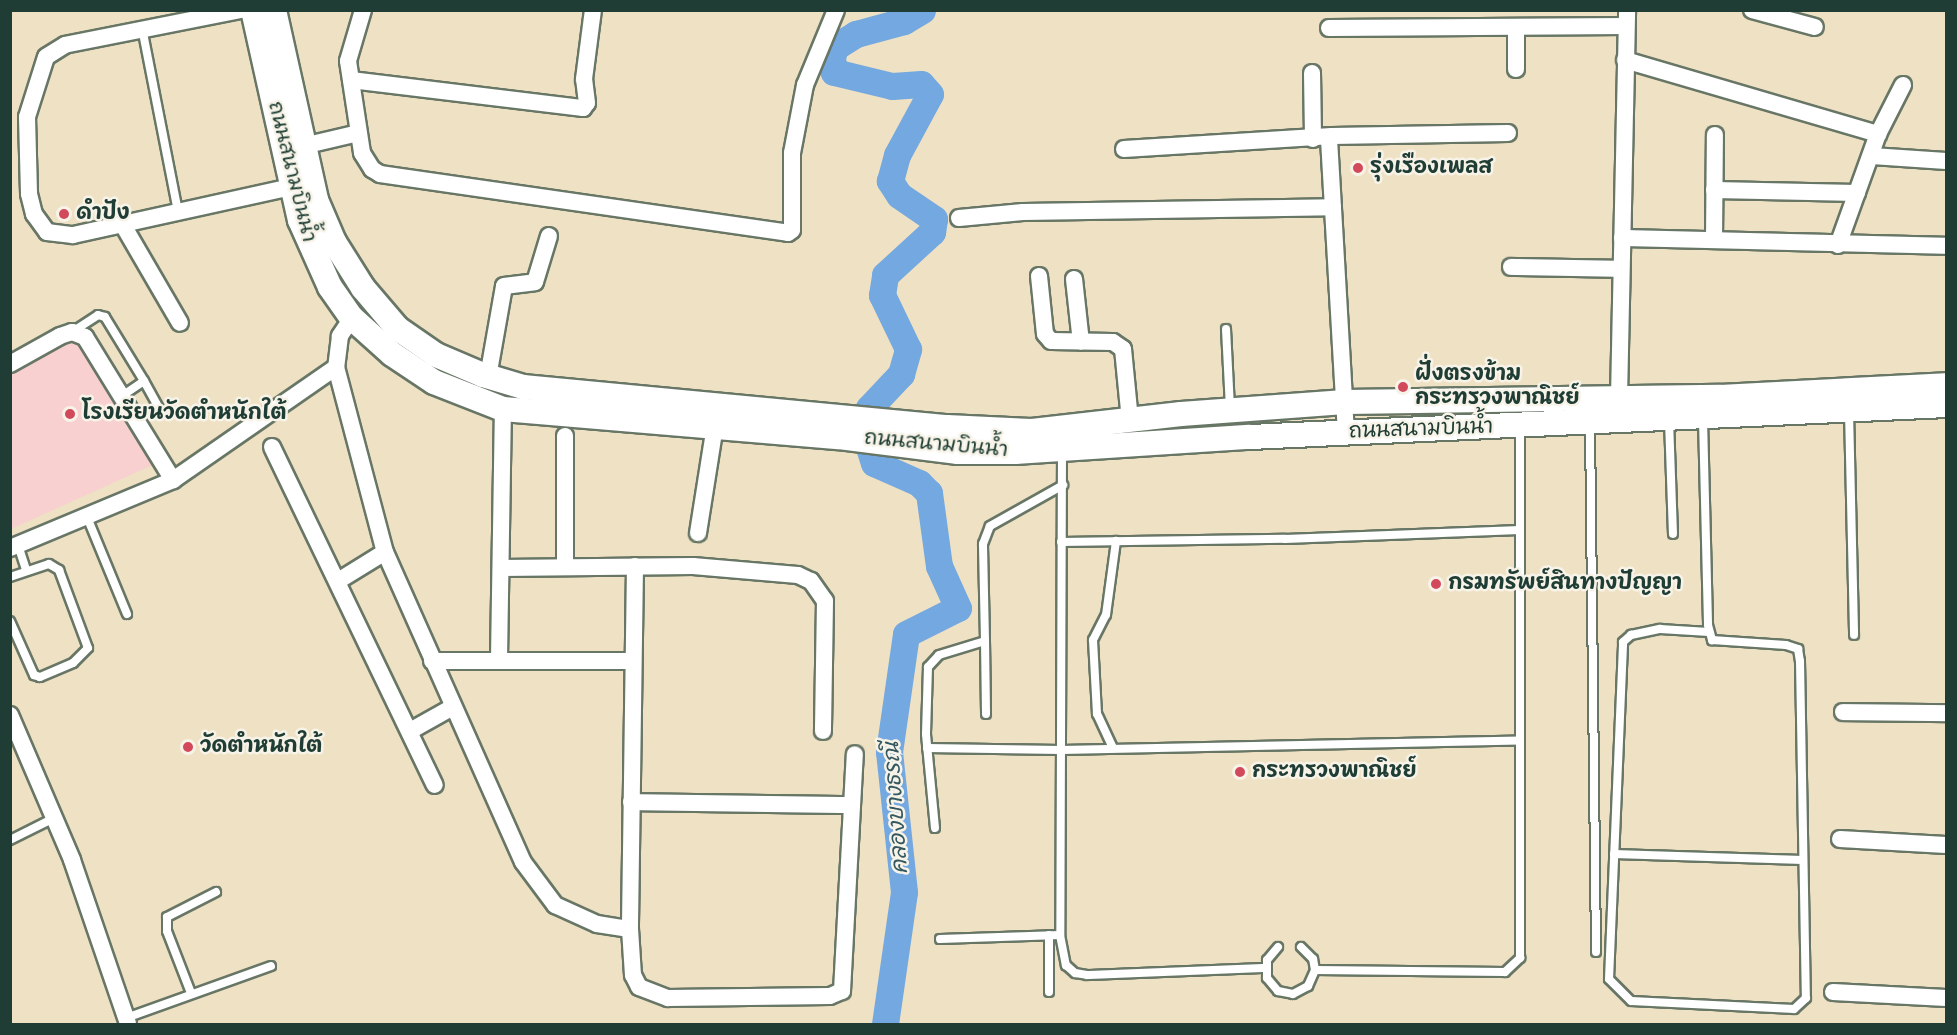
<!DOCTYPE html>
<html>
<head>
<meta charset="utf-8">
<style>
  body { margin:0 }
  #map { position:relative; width:1957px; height:1035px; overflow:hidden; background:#efe1c3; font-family:Kalam,"Playpen Sans Thai",sans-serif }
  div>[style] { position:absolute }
  .built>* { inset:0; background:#f7d0cf }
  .river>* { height:27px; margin:-13.5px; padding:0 13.5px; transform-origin:13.5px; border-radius:13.5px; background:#74a8e0 }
  .roads { filter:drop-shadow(2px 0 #687666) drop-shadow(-2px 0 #687666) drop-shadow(0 2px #687666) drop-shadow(0 -2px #687666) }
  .lane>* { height:8px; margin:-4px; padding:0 4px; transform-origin:4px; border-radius:4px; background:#fff }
  .street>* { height:16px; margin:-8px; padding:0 8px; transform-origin:8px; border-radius:8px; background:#fff }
  .secondary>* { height:24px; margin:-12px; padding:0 12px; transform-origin:12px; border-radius:12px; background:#fff }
  .dots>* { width:16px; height:16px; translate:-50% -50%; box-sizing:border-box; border:3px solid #f7f3e8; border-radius:50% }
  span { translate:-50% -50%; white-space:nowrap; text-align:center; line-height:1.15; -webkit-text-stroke:5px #f7f3e8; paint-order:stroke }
  .poi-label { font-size:21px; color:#1f3d34; font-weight:700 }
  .left { translate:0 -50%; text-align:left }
  .street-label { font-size:21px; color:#1f3d34 }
  .water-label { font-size:22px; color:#34585f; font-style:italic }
  .frame { position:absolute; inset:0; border:12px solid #1f3d34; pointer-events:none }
</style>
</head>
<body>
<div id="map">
  <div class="built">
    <div style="clip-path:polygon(80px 333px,157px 463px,11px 529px,11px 365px)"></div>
  </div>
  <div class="river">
    <div style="left:885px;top:1024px;width:133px;rotate:-81.8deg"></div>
    <div style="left:904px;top:892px;width:141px;rotate:-96.1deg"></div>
    <div style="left:889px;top:752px;width:119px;rotate:-81.8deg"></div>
    <div style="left:906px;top:634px;width:58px;rotate:-26.6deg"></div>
    <div style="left:958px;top:608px;width:46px;rotate:-114.3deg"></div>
    <div style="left:939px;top:566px;width:74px;rotate:-97.8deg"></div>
    <div style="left:929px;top:493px;width:14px;rotate:-135deg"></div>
    <div style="left:919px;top:483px;width:49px;rotate:-156deg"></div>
    <div style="left:874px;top:463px;width:19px;rotate:-108deg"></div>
    <div style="left:868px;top:445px;width:22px;rotate:-95deg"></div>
    <div style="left:866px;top:423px;width:15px;rotate:-79deg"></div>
    <div style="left:869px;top:408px;width:47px;rotate:-46.7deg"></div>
    <div style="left:901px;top:374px;width:26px;rotate:-74deg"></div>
    <div style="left:908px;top:349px;width:60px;rotate:-115.7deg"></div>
    <div style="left:882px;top:295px;width:20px;rotate:-81deg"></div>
    <div style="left:885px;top:275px;width:64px;rotate:-42.5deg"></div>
    <div style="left:932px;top:232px;width:13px;rotate:-81deg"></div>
    <div style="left:934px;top:219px;width:42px;rotate:-145.6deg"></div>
    <div style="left:899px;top:195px;width:17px;rotate:-123deg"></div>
    <div style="left:890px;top:181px;width:27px;rotate:-75deg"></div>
    <div style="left:897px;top:155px;width:69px;rotate:-61.6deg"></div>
    <div style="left:930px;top:94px;width:13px;rotate:-132deg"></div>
    <div style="left:921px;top:84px;width:29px;rotate:176deg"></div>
    <div style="left:892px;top:86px;width:60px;rotate:-166.4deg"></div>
    <div style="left:834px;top:72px;width:15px;rotate:-98deg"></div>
    <div style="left:832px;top:57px;width:10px;rotate:-73deg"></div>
    <div style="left:835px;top:47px;width:25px;rotate:-32deg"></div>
    <div style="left:856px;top:34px;width:50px;rotate:-15.2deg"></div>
    <div style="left:904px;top:21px;width:21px;rotate:-31deg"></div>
  </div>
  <div class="roads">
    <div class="lane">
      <div style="left:142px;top:28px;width:187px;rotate:78.9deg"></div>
      <div style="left:1226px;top:329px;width:80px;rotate:87.1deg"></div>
      <div style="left:72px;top:332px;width:31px;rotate:-33deg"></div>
      <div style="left:98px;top:315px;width:7px;rotate:16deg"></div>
      <div style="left:105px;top:317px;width:75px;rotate:58.6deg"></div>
      <div style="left:144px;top:381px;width:25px;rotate:146deg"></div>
      <div style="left:144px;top:381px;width:31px;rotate:61deg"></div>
      <div style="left:1849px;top:411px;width:224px;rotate:88.7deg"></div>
      <div style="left:1703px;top:419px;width:206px;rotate:88.6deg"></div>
      <div style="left:1708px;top:625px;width:16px;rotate:75deg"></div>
      <div style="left:1712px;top:640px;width:74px;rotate:3.9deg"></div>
      <div style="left:1786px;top:645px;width:13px;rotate:18deg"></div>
      <div style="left:1798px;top:649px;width:12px;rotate:81deg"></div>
      <div style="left:1800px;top:661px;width:337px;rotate:89deg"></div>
      <div style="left:1806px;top:998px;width:16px;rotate:137deg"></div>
      <div style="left:1794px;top:1009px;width:163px;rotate:-177.2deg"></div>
      <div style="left:1631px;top:1001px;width:31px;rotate:-135deg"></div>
      <div style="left:1609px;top:979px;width:337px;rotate:-87.6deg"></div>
      <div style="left:1623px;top:642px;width:11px;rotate:-41deg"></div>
      <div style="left:1631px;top:635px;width:30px;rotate:-12deg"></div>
      <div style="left:1660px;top:629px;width:49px;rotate:3.5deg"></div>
      <div style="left:1669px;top:420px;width:114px;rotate:88deg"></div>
      <div style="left:1590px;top:424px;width:528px;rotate:89.35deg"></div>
      <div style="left:1062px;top:452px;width:483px;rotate:90.2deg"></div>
      <div style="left:1060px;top:935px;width:31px;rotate:79deg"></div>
      <div style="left:1066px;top:965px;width:12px;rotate:42deg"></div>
      <div style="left:1075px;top:973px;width:12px;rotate:9deg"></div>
      <div style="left:1087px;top:975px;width:178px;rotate:-2.3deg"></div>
      <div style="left:87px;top:517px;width:105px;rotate:67.6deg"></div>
      <div style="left:1061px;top:542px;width:224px;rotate:-0.8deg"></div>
      <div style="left:1285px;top:539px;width:235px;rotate:-2.2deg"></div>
      <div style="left:18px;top:545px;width:26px;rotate:72deg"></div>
      <div style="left:10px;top:577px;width:41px;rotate:-18.4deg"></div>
      <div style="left:49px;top:564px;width:12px;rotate:31deg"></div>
      <div style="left:59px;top:570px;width:83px;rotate:69.6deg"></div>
      <div style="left:88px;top:648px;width:21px;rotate:135deg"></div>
      <div style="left:73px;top:663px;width:36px;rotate:157deg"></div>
      <div style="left:40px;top:677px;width:6px;rotate:-162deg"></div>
      <div style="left:34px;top:675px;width:59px;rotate:-114deg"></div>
      <div style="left:985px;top:641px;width:73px;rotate:89.2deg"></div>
      <div style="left:927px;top:748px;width:134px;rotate:0.9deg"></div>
      <div style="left:1061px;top:750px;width:459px;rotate:-1.2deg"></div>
      <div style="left:1113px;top:748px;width:38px;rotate:-115deg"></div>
      <div style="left:1097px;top:714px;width:74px;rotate:-93.1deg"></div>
      <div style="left:1093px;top:640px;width:28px;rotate:-63deg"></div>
      <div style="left:1106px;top:615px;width:75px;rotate:-82.3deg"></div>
      <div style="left:935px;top:828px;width:94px;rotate:-95.5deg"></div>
      <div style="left:926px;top:734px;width:67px;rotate:-88.3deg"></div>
      <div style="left:928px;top:667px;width:16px;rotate:-47deg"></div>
      <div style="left:939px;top:655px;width:48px;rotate:-16.9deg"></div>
      <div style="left:985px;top:641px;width:97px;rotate:-91.2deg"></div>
      <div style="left:983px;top:544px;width:19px;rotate:-69deg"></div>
      <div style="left:990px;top:526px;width:84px;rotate:-29.3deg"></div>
      <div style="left:10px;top:840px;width:49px;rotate:-26.6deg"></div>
      <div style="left:1614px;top:854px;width:189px;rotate:1.8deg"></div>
      <div style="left:940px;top:939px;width:120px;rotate:-1.9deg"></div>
      <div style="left:1278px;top:947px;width:17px;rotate:130deg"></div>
      <div style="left:1267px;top:960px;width:18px;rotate:90deg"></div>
      <div style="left:1267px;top:978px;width:17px;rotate:50deg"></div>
      <div style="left:1278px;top:991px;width:15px;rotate:11deg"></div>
      <div style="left:1293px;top:994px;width:17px;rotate:-28deg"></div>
      <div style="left:1308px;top:986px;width:17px;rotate:-66deg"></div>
      <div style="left:1315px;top:970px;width:11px;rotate:-100deg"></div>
      <div style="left:1313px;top:959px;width:17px;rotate:-135deg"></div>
      <div style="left:1315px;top:970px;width:190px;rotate:0.6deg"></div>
      <div style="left:1505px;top:972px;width:21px;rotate:-43deg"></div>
      <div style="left:1520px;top:958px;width:531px;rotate:-90deg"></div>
      <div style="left:1049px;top:992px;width:57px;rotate:-90deg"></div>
      <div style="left:191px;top:993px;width:66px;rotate:-111.2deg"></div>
      <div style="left:167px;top:931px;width:14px;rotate:-90deg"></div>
      <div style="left:167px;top:917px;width:55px;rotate:-27deg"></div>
      <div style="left:126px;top:1018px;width:154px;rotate:-19.7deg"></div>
    </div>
    <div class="street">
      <div style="left:241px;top:10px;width:179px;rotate:168.8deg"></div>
      <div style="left:65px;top:45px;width:22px;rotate:148deg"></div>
      <div style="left:46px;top:57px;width:63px;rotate:107.6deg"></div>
      <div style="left:27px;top:117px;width:77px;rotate:88.5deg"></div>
      <div style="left:29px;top:194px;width:21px;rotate:76deg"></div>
      <div style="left:34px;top:214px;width:22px;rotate:54deg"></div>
      <div style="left:47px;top:232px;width:26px;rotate:7deg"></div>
      <div style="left:73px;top:235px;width:224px;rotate:-12.4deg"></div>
      <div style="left:363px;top:10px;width:53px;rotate:106.4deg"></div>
      <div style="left:348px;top:61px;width:93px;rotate:81.3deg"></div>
      <div style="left:362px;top:153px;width:19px;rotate:58deg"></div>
      <div style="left:372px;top:169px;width:9px;rotate:32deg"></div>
      <div style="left:380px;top:174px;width:412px;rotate:8.2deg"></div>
      <div style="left:788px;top:233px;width:5px;rotate:-37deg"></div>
      <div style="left:792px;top:230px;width:77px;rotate:-90deg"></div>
      <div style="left:792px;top:153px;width:69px;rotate:-79.2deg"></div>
      <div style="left:805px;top:85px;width:81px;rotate:-67.5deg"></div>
      <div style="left:1752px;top:10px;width:65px;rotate:15.1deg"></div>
      <div style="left:1329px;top:28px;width:297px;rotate:-0.4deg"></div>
      <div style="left:1625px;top:60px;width:264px;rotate:16.3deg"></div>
      <div style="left:1516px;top:69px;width:42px;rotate:-90deg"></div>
      <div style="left:1312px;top:73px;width:66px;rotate:89.1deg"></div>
      <div style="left:351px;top:80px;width:234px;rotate:6.9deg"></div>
      <div style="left:583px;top:108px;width:6px;rotate:-51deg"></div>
      <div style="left:587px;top:103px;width:24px;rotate:-97deg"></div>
      <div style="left:584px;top:79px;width:70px;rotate:-82.6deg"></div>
      <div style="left:1329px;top:139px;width:294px;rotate:86.7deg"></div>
      <div style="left:303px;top:146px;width:57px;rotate:-13.1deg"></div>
      <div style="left:1124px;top:149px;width:208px;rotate:-3.6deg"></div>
      <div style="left:1332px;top:136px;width:176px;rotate:-1deg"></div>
      <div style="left:1872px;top:156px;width:74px;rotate:3.9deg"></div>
      <div style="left:1714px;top:190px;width:143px;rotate:1.2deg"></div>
      <div style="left:959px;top:218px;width:64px;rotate:-5.4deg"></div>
      <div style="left:1023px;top:212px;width:310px;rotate:-0.9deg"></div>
      <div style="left:123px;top:225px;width:113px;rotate:59.8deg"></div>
      <div style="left:1622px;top:238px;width:324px;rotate:1.4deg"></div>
      <div style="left:1714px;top:240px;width:105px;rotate:-89.5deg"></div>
      <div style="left:1838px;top:245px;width:118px;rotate:-70.2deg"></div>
      <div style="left:1878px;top:134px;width:55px;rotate:-63deg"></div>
      <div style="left:1511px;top:267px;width:110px;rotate:1deg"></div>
      <div style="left:1039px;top:276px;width:58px;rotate:84.1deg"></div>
      <div style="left:1045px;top:334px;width:9px;rotate:49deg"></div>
      <div style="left:1051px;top:341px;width:62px;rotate:0.9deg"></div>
      <div style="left:1113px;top:342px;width:12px;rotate:35deg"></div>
      <div style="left:1123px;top:349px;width:71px;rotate:84.4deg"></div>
      <div style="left:1074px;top:279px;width:63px;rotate:83.7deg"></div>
      <div style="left:352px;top:318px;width:22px;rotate:124deg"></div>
      <div style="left:340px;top:336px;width:31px;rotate:97deg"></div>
      <div style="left:336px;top:367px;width:191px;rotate:75.2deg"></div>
      <div style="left:385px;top:552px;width:339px;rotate:66deg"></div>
      <div style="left:523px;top:862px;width:54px;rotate:53.3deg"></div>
      <div style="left:555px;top:905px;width:46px;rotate:24.3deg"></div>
      <div style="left:597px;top:924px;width:33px;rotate:9deg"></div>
      <div style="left:10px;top:364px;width:57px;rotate:-29.2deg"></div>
      <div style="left:60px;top:336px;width:13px;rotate:-18deg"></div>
      <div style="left:72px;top:332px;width:14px;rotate:21deg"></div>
      <div style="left:85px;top:337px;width:168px;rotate:58.4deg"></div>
      <div style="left:488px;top:377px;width:92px;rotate:-80deg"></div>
      <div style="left:504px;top:286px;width:31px;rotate:-7deg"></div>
      <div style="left:535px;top:282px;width:48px;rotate:-73.1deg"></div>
      <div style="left:1619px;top:398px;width:388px;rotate:-88.8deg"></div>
      <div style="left:565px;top:436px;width:129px;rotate:90deg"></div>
      <div style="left:272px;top:447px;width:375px;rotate:64.3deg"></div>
      <div style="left:698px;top:533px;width:108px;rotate:-81deg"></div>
      <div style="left:10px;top:548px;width:177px;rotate:-22.6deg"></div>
      <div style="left:173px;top:480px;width:198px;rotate:-34.7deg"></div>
      <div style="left:635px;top:566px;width:363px;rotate:90.8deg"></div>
      <div style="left:630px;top:929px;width:46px;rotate:86.3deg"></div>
      <div style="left:633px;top:975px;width:13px;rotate:63deg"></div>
      <div style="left:639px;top:987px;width:31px;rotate:21deg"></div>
      <div style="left:668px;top:998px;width:162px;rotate:-0.7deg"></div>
      <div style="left:830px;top:996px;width:13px;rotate:-23deg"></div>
      <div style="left:842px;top:991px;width:237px;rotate:-86.9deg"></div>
      <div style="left:501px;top:568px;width:192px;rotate:-0.6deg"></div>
      <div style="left:693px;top:566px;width:105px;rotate:4.9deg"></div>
      <div style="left:798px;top:575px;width:14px;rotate:25deg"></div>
      <div style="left:811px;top:581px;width:24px;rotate:55deg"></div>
      <div style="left:825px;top:601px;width:130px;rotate:90.9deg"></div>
      <div style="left:338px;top:581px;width:55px;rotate:-31.7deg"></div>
      <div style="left:499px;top:659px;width:250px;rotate:-89.1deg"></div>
      <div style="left:432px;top:661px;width:201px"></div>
      <div style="left:1843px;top:712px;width:103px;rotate:0.6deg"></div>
      <div style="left:10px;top:715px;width:158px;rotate:66.8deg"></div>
      <div style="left:72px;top:860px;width:173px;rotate:71.1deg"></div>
      <div style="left:410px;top:731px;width:49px;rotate:-29.2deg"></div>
      <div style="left:631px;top:802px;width:220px;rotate:0.8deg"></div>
      <div style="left:1840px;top:839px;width:106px;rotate:3.2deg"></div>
      <div style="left:1833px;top:992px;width:113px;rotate:3deg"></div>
    </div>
    <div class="secondary">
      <div style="left:253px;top:10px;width:215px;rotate:77.4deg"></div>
      <div style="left:300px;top:220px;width:73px;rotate:65.9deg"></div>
      <div style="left:330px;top:287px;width:38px;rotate:55deg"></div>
      <div style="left:352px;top:318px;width:54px;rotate:42deg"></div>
      <div style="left:392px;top:354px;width:50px;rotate:33.7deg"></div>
      <div style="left:434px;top:382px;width:74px;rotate:21.4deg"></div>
      <div style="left:503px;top:409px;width:337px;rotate:4.8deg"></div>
      <div style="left:839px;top:437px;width:120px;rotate:7.2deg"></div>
      <div style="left:958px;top:452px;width:57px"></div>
      <div style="left:1015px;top:452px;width:235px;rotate:-3.7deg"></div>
      <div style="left:1250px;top:437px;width:697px;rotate:-2.63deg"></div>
      <div style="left:274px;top:10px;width:195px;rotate:77.5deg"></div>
      <div style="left:316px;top:200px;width:46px;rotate:66.8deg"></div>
      <div style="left:334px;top:242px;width:54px;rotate:57.8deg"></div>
      <div style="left:363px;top:288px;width:52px;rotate:49.6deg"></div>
      <div style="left:397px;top:328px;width:47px;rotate:34.7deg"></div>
      <div style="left:436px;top:355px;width:51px;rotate:23.1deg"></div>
      <div style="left:483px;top:375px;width:42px;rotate:16.7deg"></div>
      <div style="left:523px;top:387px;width:426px;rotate:5.4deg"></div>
      <div style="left:947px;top:427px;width:85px;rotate:2.7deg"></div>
      <div style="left:1032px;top:431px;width:150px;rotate:-6.5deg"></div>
      <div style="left:1181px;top:414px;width:164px;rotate:-4.2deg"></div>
      <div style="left:1345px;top:402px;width:375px;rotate:-0.8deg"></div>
      <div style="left:1720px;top:397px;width:226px;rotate:-3deg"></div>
    </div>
  </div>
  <div class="dots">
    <div style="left:1358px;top:168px;background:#d1495b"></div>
    <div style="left:64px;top:214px;background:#d1495b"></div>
    <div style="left:1403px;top:387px;background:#d1495b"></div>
    <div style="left:70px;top:414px;background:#d1495b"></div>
    <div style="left:1436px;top:584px;background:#d1495b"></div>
    <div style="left:188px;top:747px;background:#d1495b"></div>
    <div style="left:1240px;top:772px;background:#d1495b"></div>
  </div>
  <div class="poi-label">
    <span class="left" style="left:1370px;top:168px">รุ่งเรืองเพลส</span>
    <span class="left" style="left:76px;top:214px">ดำปัง</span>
    <span class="left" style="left:1415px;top:387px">ฝั่งตรงข้าม<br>กระทรวงพาณิชย์</span>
    <span class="left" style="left:82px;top:414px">โรงเรียนวัดตำหนักใต้</span>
    <span class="left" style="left:1448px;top:584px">กรมทรัพย์สินทางปัญญา</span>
    <span class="left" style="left:200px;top:747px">วัดตำหนักใต้</span>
    <span class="left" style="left:1252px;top:772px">กระทรวงพาณิชย์</span>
  </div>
  <div class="street-label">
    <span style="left:291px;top:172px;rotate:76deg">ถนนสนามบินน้ำ</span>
    <span style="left:1421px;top:430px;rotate:-2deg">ถนนสนามบินน้ำ</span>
    <span style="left:936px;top:445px;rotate:5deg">ถนนสนามบินน้ำ</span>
  </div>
  <div class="water-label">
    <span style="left:897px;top:808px;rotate:-94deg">คลองบางธรณี</span>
  </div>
  <div class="frame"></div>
</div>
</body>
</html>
